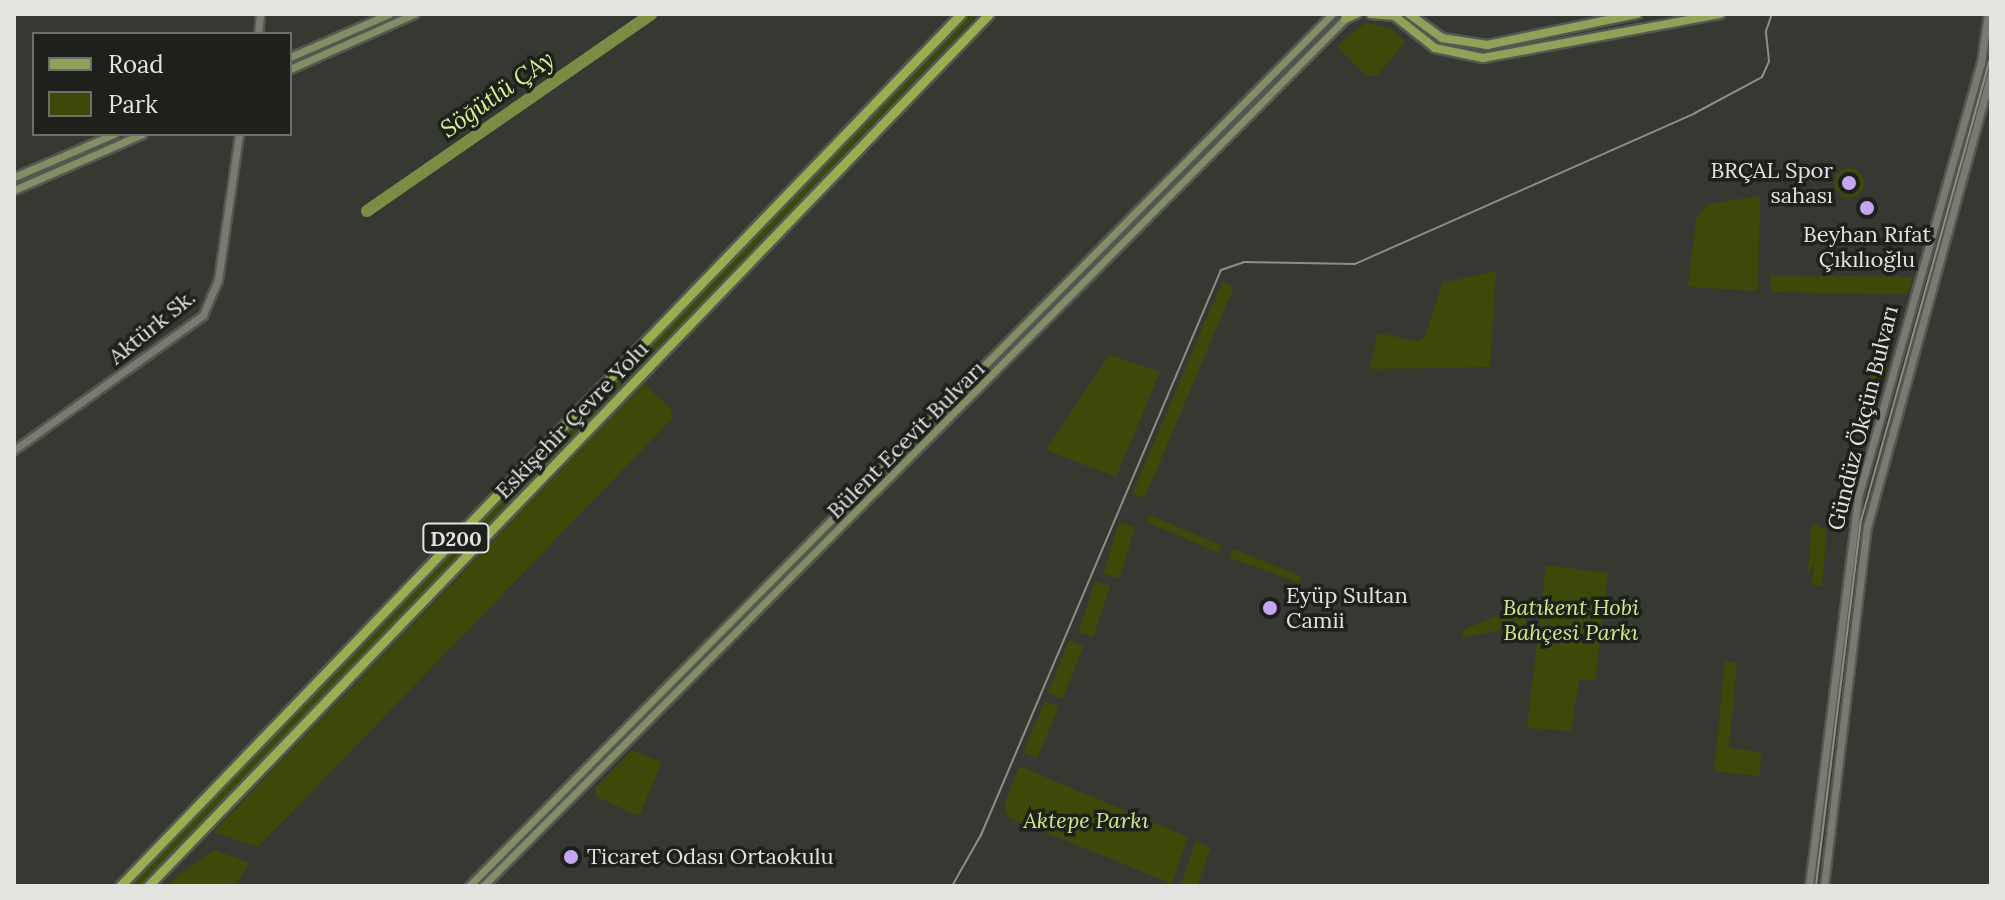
<!DOCTYPE html>
<html>
<head>
<meta charset="utf-8">
<style>
  body { margin:0 }
  #map { position:relative; width:2005px; height:900px; overflow:hidden; background:#363931; font-family:Lora,serif }
  div>[style] { position:absolute }
  .green>* { inset:0; background:#3c4909; transform-origin:0 0 }
  .round { border-radius:50% }
  .river>* { height:12px; margin:-6px; padding:0 6px; transform-origin:6px; border-radius:6px; background:#7b8d45 }
  .roads { filter:drop-shadow(2px 0 #555750) drop-shadow(-2px 0 #555750) drop-shadow(0 2px #555750) drop-shadow(0 -2px #555750) }
  .tertiary>* { height:7px; margin:-3.5px; padding:0 3.5px; transform-origin:3.5px; border-radius:3.5px; background:#787b72 }
  .secondary>* { height:7px; margin:-3.5px; padding:0 3.5px; transform-origin:3.5px; border-radius:3.5px; background:#848e66 }
  .primary>* { height:8px; margin:-4px; padding:0 4px; transform-origin:4px; border-radius:4px; background:#90a159 }
  .trunk>* { height:9px; margin:-4.5px; padding:0 4.5px; transform-origin:4.5px; border-radius:4.5px; background:#98ae51 }
  .tram>* { height:2px; margin:-1px; padding:0 1px; transform-origin:1px; border-radius:1px; background:#8c8e88 }
  .dots>* { width:22px; height:22px; translate:-50% -50%; box-sizing:border-box; border:4px solid #1e201c; border-radius:50% }
  span { translate:-50% -50%; white-space:nowrap; text-align:center; line-height:1.15; -webkit-text-stroke:7px #1e201c; paint-order:stroke }
  .shield-label span { padding:2px 6px; background:#1e201c; border:2px solid; border-radius:6px; -webkit-text-stroke-width:0 }
  .shield-label { font-size:20px; color:#e2e4df; font-weight:700 }
  .poi-label { font-size:22px; color:#e2e4df }
  .right { translate:-100% -50%; text-align:right }
  .left { translate:0 -50%; text-align:left }
  .street-label { font-size:22px; color:#e2e4df }
  .park-label { font-size:22px; color:#cfe985; font-style:italic }
  .water-label { font-size:24px; color:#d7f28d; font-style:italic }
  .frame { position:absolute; inset:0; border:16px solid #e2e4df; pointer-events:none }
  .legend { position:absolute; left:32px; top:32px; width:260px; height:104px; box-sizing:border-box; background:#1e201c; border:2px solid #6c6e6a; margin:0; padding:10px 14px; list-style:none; font-size:24px; color:#e2e4df }
  .legend li { display:flex; align-items:center; gap:16px; height:40px }
  .legend b { width:40px; border:2px solid #6c6e6a }
</style>
</head>
<body>
<div id="map">
  <div class="green">
    <div style="clip-path:polygon(969px 14px,978px 14px,140px 886px,129px 886px)"></div>
    <div style="clip-path:polygon(1366px 22px,1394px 30px,1405px 42px,1377px 76px,1366px 76px,1337px 46px)"></div>
    <div class="round" style="left:1834px;top:168px;width:30px;height:30px"></div>
    <div style="clip-path:polygon(1760px 196px,1758px 291px,1688px 287px,1696px 219px,1708px 204px)"></div>
    <div style="clip-path:polygon(1496px 271px,1490px 367px,1370px 369px,1377px 333px,1417px 341px,1425px 337px,1442px 283px)"></div>
    <div style="clip-path:polygon(1771px 275px,1913px 277px,1908px 294px,1873px 294px,1771px 292px)"></div>
    <div style="left:1222px;top:282px;width:13px;height:229px;rotate:23deg"></div>
    <div style="clip-path:polygon(1109px 355px,1160px 372px,1116px 477px,1046px 450px)"></div>
    <div style="clip-path:polygon(1871px 366px,1888px 367px,1874px 413px,1864px 412px)"></div>
    <div style="clip-path:polygon(644px 384px,671px 409px,672px 419px,258px 847px,213px 832px)"></div>
    <div style="left:1150px;top:515px;width:78px;height:8px;rotate:23deg"></div>
    <div style="left:1119px;top:522px;width:17px;height:54px;rotate:17deg"></div>
    <div style="clip-path:polygon(1812px 523px,1827px 530px,1822px 585px,1835px 586px,1838px 573px,1836px 587px,1812px 585px,1814px 561px,1807px 579px)"></div>
    <div style="clip-path:polygon(1233px 549px,1301px 576px,1299px 583px,1229px 557px)"></div>
    <div style="clip-path:polygon(1546px 565px,1608px 573px,1595px 680px,1579px 679px,1571px 731px,1527px 728px)"></div>
    <div style="left:1095px;top:581px;width:16px;height:54px;rotate:18deg"></div>
    <div style="clip-path:polygon(1526px 604px,1526px 625px,1462px 638px,1463px 630px)"></div>
    <div style="left:1069px;top:640px;width:16px;height:57px;rotate:22deg"></div>
    <div style="clip-path:polygon(1725px 661px,1737px 663px,1729px 748px,1761px 752px,1760px 776px,1714px 771px)"></div>
    <div style="left:1045px;top:701px;width:15px;height:56px;rotate:23deg"></div>
    <div style="clip-path:polygon(632px 750px,662px 762px,639px 816px,596px 797px,595px 789px)"></div>
    <div style="clip-path:polygon(1019px 766px,1188px 837px,1172px 884px,1008px 817px,1004px 806px)"></div>
    <div style="clip-path:polygon(1196px 841px,1211px 848px,1197px 886px,1180px 886px)"></div>
    <div style="clip-path:polygon(215px 850px,249px 863px,235px 886px,164px 886px)"></div>
  </div>
  <div class="river">
    <div style="left:367px;top:211px;width:346px;rotate:-34.7deg"></div>
  </div>
  <div class="roads">
    <div class="tertiary">
      <div style="left:258px;top:34px;width:20px;rotate:-84deg"></div>
      <div style="left:14px;top:450px;width:232px;rotate:-35.5deg"></div>
      <div style="left:203px;top:315px;width:38px;rotate:-67deg"></div>
      <div style="left:218px;top:280px;width:148px;rotate:-81.8deg"></div>
      <div style="left:1809px;top:886px;width:392px;rotate:-82.8deg"></div>
      <div style="left:1858px;top:497px;width:451px;rotate:-74.2deg"></div>
      <div style="left:1981px;top:63px;width:49px;rotate:-81.9deg"></div>
      <div style="left:1824px;top:886px;width:362px;rotate:-83.2deg"></div>
      <div style="left:1867px;top:527px;width:471px;rotate:-74.7deg"></div>
    </div>
    <div class="secondary">
      <div style="left:290px;top:57px;width:108px;rotate:-23.5deg"></div>
      <div style="left:290px;top:69px;width:136px;rotate:-23.9deg"></div>
      <div style="left:14px;top:177px;width:109px;rotate:-23.3deg"></div>
      <div style="left:14px;top:190px;width:140px;rotate:-23.6deg"></div>
      <div style="left:469px;top:886px;width:1227px;rotate:-45.3deg"></div>
      <div style="left:483px;top:886px;width:1225px;rotate:-45.17deg"></div>
    </div>
    <div class="primary">
      <div style="left:1371px;top:14px;width:23px;rotate:5deg"></div>
      <div style="left:1392px;top:14px;width:55px;rotate:38.3deg"></div>
      <div style="left:1435px;top:48px;width:49px;rotate:11.8deg"></div>
      <div style="left:1483px;top:58px;width:241px;rotate:-10.5deg"></div>
      <div style="left:1409px;top:14px;width:41px;rotate:36deg"></div>
      <div style="left:1442px;top:38px;width:46px;rotate:8.8deg"></div>
      <div style="left:1487px;top:45px;width:153px;rotate:-11.7deg"></div>
      <div style="left:1345px;top:19px;width:13px;rotate:-23deg"></div>
    </div>
    <div class="trunk">
      <div style="left:120px;top:886px;width:1211px;rotate:-46.04deg"></div>
      <div style="left:148px;top:886px;width:1211px;rotate:-46.04deg"></div>
    </div>
  </div>
  <div class="tram">
    <div style="left:952px;top:886px;width:59px;rotate:-60.4deg"></div>
    <div style="left:981px;top:835px;width:614px;rotate:-66.99deg"></div>
    <div style="left:1221px;top:270px;width:24px;rotate:-19deg"></div>
    <div style="left:1244px;top:262px;width:111px;rotate:1deg"></div>
    <div style="left:1355px;top:264px;width:372px;rotate:-23.9deg"></div>
    <div style="left:1695px;top:113px;width:76px;rotate:-28.2deg"></div>
    <div style="left:1762px;top:77px;width:17px;rotate:-66deg"></div>
    <div style="left:1769px;top:61px;width:30px;rotate:-96deg"></div>
    <div style="left:1766px;top:31px;width:18px;rotate:-71deg"></div>
    <div style="left:1816px;top:886px;width:368px;rotate:-83deg"></div>
    <div style="left:1861px;top:521px;width:485px;rotate:-74.4deg"></div>
  </div>
  <div class="dots">
    <div style="left:1849px;top:183px;background:#c6a6f0"></div>
    <div style="left:1867px;top:208px;background:#c6a6f0"></div>
    <div style="left:1270px;top:608px;background:#c6a6f0"></div>
    <div style="left:571px;top:857px;background:#c6a6f0"></div>
  </div>
  <div class="shield-label">
    <span style="left:456px;top:538px">D200</span>
  </div>
  <div class="poi-label">
    <span class="right" style="left:1833px;top:183px">BRÇAL Spor<br>sahası</span>
    <span style="left:1867px;top:247px">Beyhan Rıfat<br>Çıkılıoğlu</span>
    <span class="left" style="left:1286px;top:608px">Eyüp Sultan<br>Camii</span>
    <span class="left" style="left:587px;top:857px">Ticaret Odası Ortaokulu</span>
  </div>
  <div class="street-label">
    <span style="left:152px;top:327px;rotate:-39deg">Aktürk Sk.</span>
    <span style="left:1863px;top:418px;rotate:-76deg">Gündüz Ökçün Bulvarı</span>
    <span style="left:572px;top:420px;rotate:-46deg">Eskişehir Çevre Yolu</span>
    <span style="left:906px;top:440px;rotate:-45deg">Bülent Ecevit Bulvarı</span>
  </div>
  <div class="park-label">
    <span style="left:1571px;top:620px">Batıkent Hobi<br>Bahçesi Parkı</span>
    <span style="left:1086px;top:821px">Aktepe Parkı</span>
  </div>
  <div class="water-label">
    <span style="left:497px;top:94px;rotate:-35deg">Söğütlü ÇAy</span>
  </div>
  <div class="frame"></div>
  <ul class="legend">
  <li><b style="height:10px;background:#90a159"></b>Road</li>
  <li><b style="height:22px;background:#3c4909"></b>Park</li>
  </ul>
</div>
</body>
</html>
